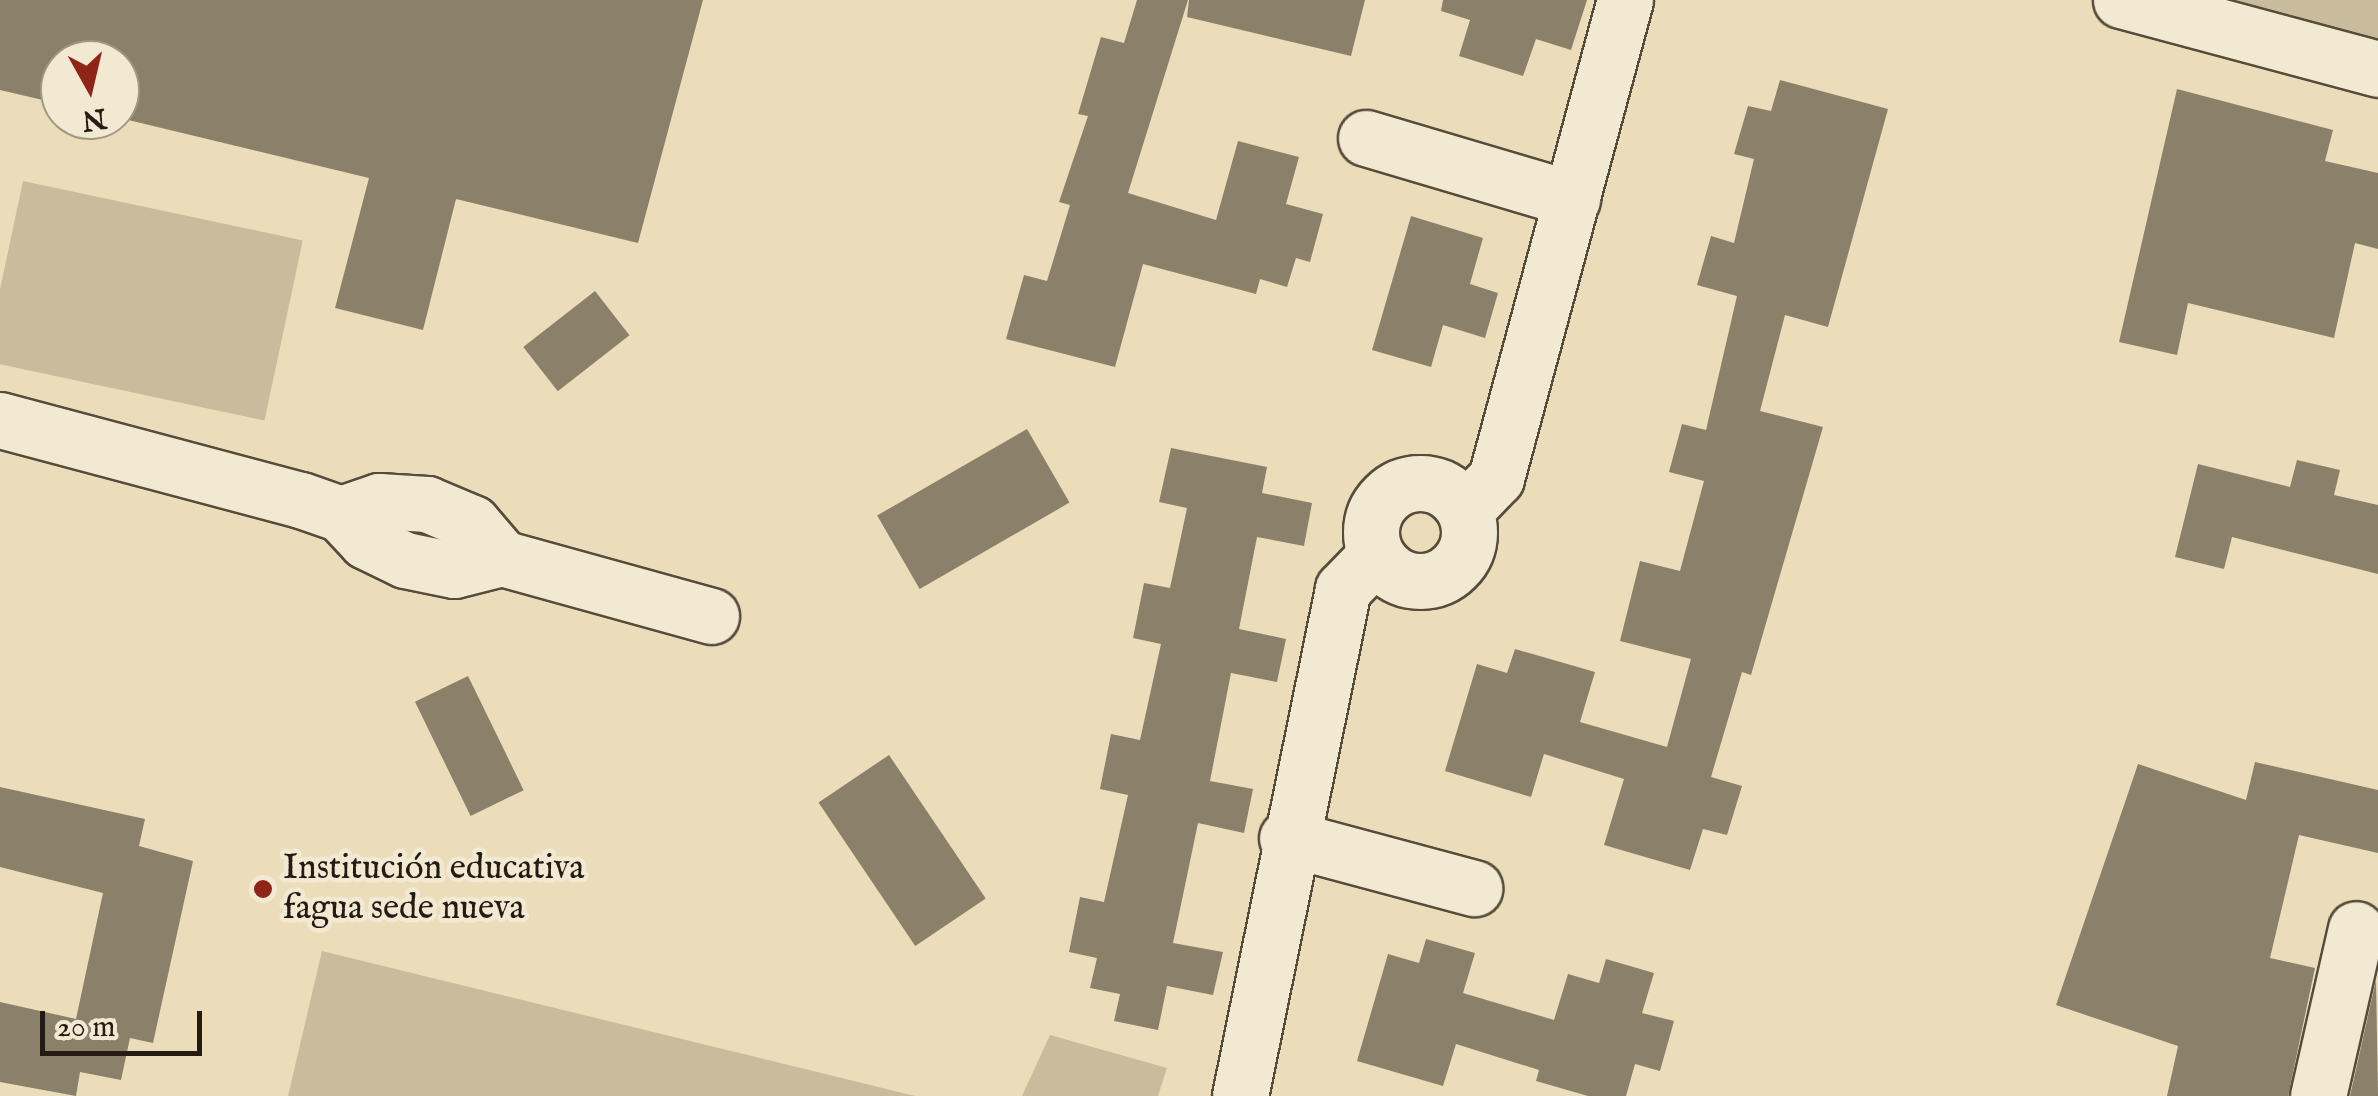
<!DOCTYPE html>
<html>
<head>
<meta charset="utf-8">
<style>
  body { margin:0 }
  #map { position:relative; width:2378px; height:1096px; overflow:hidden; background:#ebddb9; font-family:"IM FELL English",serif }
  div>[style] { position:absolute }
  .green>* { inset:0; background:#c9bc9d; transform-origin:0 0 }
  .building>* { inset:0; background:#8b8069; transform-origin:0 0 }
  .roads { filter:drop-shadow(2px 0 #564c3c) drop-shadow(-2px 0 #564c3c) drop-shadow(0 2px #564c3c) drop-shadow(0 -2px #564c3c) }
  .street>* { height:55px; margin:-27.5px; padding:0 27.5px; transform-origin:27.5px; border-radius:27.5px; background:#f2e9d2 }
  .street>.ring { margin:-27.5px; padding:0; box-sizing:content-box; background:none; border:55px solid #f2e9d2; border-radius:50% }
  .secondary>* { height:55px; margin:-27.5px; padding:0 27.5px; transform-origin:27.5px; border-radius:27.5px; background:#f2e9d2 }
  .dots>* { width:28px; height:28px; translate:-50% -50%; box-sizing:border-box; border:5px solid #f2e9d2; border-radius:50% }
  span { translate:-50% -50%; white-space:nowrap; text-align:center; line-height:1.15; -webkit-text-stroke:9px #f2e9d2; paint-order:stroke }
  .poi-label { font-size:35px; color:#241c13 }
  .left { translate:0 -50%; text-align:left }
  .north { position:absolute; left:40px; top:40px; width:100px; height:100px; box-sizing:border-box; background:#f2e9d2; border:2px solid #a09786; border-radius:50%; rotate:172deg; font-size:28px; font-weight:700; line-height:40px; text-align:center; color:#241c13 }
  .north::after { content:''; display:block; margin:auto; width:35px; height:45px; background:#8f2418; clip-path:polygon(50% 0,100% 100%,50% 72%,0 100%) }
  .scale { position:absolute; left:40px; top:1011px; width:162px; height:45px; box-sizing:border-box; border:5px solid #241c13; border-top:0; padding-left:12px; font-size:30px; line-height:35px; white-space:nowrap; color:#241c13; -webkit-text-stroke:8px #f2e9d2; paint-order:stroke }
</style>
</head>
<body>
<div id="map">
  <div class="green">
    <div style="clip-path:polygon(2121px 0,2378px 0,2378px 69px)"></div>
    <div style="left:23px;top:181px;width:286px;height:184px;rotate:12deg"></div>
    <div style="clip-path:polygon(322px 951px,915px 1096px,288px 1096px)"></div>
    <div style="clip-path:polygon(1050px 1035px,1167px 1068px,1158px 1096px,1022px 1096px)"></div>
  </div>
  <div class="building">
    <div style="clip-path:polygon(0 0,703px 0,638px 243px,456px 199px,423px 330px,335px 308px,369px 178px,120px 118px,120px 60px,60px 60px,60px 104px,0 90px)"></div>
    <div style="clip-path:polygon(1137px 0,1188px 0,1128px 193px,1216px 220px,1238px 141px,1299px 157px,1286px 204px,1323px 214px,1310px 262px,1296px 258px,1287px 287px,1260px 279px,1256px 294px,1143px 264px,1115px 367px,1006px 339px,1024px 275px,1047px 281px,1070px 205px,1059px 202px,1088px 116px,1078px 114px,1101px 37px,1124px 43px)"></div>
    <div style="clip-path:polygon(1189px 0,1365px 0,1351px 56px,1187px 17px)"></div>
    <div style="clip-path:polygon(1443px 0,1587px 0,1571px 50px,1536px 39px,1523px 76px,1459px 56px,1470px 20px,1441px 11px)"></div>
    <div style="clip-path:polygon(1780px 80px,1888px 109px,1828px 327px,1785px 315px,1760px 411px,1823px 427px,1751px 675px,1742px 672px,1711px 777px,1742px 786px,1727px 835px,1703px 829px,1690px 870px,1604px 845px,1624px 779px,1544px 754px,1531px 797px,1445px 771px,1477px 664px,1507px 673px,1515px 649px,1595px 672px,1580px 722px,1667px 747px,1691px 659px,1620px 641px,1640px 561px,1680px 571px,1704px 481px,1669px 472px,1682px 424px,1706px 430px,1737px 296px,1697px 285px,1711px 236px,1734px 243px,1754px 159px,1734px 154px,1748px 106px,1771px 111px)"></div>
    <div style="clip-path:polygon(2177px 89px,2333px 130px,2325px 161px,2378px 173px,2378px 249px,2355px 243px,2334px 338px,2188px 303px,2177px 355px,2119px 342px)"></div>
    <div style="clip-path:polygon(1411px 216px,1483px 238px,1470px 284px,1498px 293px,1485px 338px,1443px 325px,1431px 367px,1372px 350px)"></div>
    <div style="left:595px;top:291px;width:56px;height:91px;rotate:52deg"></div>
    <div style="left:1027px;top:429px;width:85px;height:173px;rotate:60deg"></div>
    <div style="clip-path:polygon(1171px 448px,1267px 467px,1262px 493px,1312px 503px,1304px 546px,1257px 537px,1239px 629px,1286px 639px,1277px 682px,1231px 673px,1210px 781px,1253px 789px,1244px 833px,1198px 823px,1173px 943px,1223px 952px,1213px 995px,1167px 986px,1158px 1030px,1114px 1021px,1120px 994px,1090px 988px,1097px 958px,1069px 952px,1080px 897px,1104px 902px,1128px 795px,1100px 789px,1111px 734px,1140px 740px,1161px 644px,1133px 638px,1144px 583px,1170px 588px,1187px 508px,1159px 502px)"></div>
    <div style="clip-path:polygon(2297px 460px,2340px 470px,2334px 495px,2378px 505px,2378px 574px,2232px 537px,2224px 569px,2175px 557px,2198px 464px,2290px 487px)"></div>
    <div style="left:468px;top:676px;width:127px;height:59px;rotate:64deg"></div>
    <div style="left:889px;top:755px;width:173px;height:85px;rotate:56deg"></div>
    <div style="clip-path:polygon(2255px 762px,2378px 790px,2378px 853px,2299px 835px,2270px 958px,2315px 968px,2288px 1096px,2167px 1096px,2178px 1046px,2056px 1005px,2138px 764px,2246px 800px)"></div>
    <div style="clip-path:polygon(0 787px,145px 819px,139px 846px,193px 861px,153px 1043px,130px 1038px,121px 1080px,80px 1072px,76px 1096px,0 1082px,0 1002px,76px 1019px,103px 893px,0 867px)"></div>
    <div style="clip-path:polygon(1426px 939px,1475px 953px,1463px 993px,1554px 1020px,1568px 974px,1599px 983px,1606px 959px,1654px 973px,1642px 1013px,1674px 1021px,1660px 1071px,1635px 1064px,1626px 1096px,1588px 1096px,1536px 1081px,1539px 1070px,1456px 1044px,1443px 1086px,1357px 1061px,1388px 954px,1419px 963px)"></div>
    <div style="clip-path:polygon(2376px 980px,2378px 1096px,2350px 1096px)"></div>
  </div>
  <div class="roads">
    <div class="street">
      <div style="left:1366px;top:138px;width:215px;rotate:16.5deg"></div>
      <div style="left:0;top:420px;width:311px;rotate:14.9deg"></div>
      <div style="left:301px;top:500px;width:42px;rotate:19.3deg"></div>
      <div style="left:341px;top:514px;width:37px;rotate:47deg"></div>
      <div style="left:366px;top:541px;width:43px;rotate:26deg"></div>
      <div style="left:405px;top:560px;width:50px;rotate:11.5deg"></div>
      <div style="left:454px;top:570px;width:49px;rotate:-14deg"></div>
      <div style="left:502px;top:558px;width:217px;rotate:15.5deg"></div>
      <div class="ring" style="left:1371px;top:483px;width:43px;height:43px"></div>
      <div style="left:1465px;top:510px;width:45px;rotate:-45.9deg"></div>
      <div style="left:1496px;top:478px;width:495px;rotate:-74.9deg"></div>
      <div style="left:341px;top:514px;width:40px;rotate:-18.9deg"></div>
      <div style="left:379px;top:501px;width:48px;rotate:3.6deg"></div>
      <div style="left:427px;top:504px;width:49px;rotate:22.9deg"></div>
      <div style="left:472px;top:523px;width:46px;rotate:49.4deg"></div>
      <div style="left:1287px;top:838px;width:194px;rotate:15deg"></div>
      <div style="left:1240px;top:1096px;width:517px;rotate:-78.52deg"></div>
      <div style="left:1343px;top:589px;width:47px;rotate:-45.9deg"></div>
      <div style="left:2318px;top:1096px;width:171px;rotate:-77.2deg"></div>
    </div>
    <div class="secondary">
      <div style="left:2121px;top:0;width:266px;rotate:15deg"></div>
    </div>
  </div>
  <div class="dots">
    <div style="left:263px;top:889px;background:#8f2418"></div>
  </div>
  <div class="poi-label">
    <span class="left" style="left:283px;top:889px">Institución educativa<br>fagua sede nueva</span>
  </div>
  <div class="north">N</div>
  <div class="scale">20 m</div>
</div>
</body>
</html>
